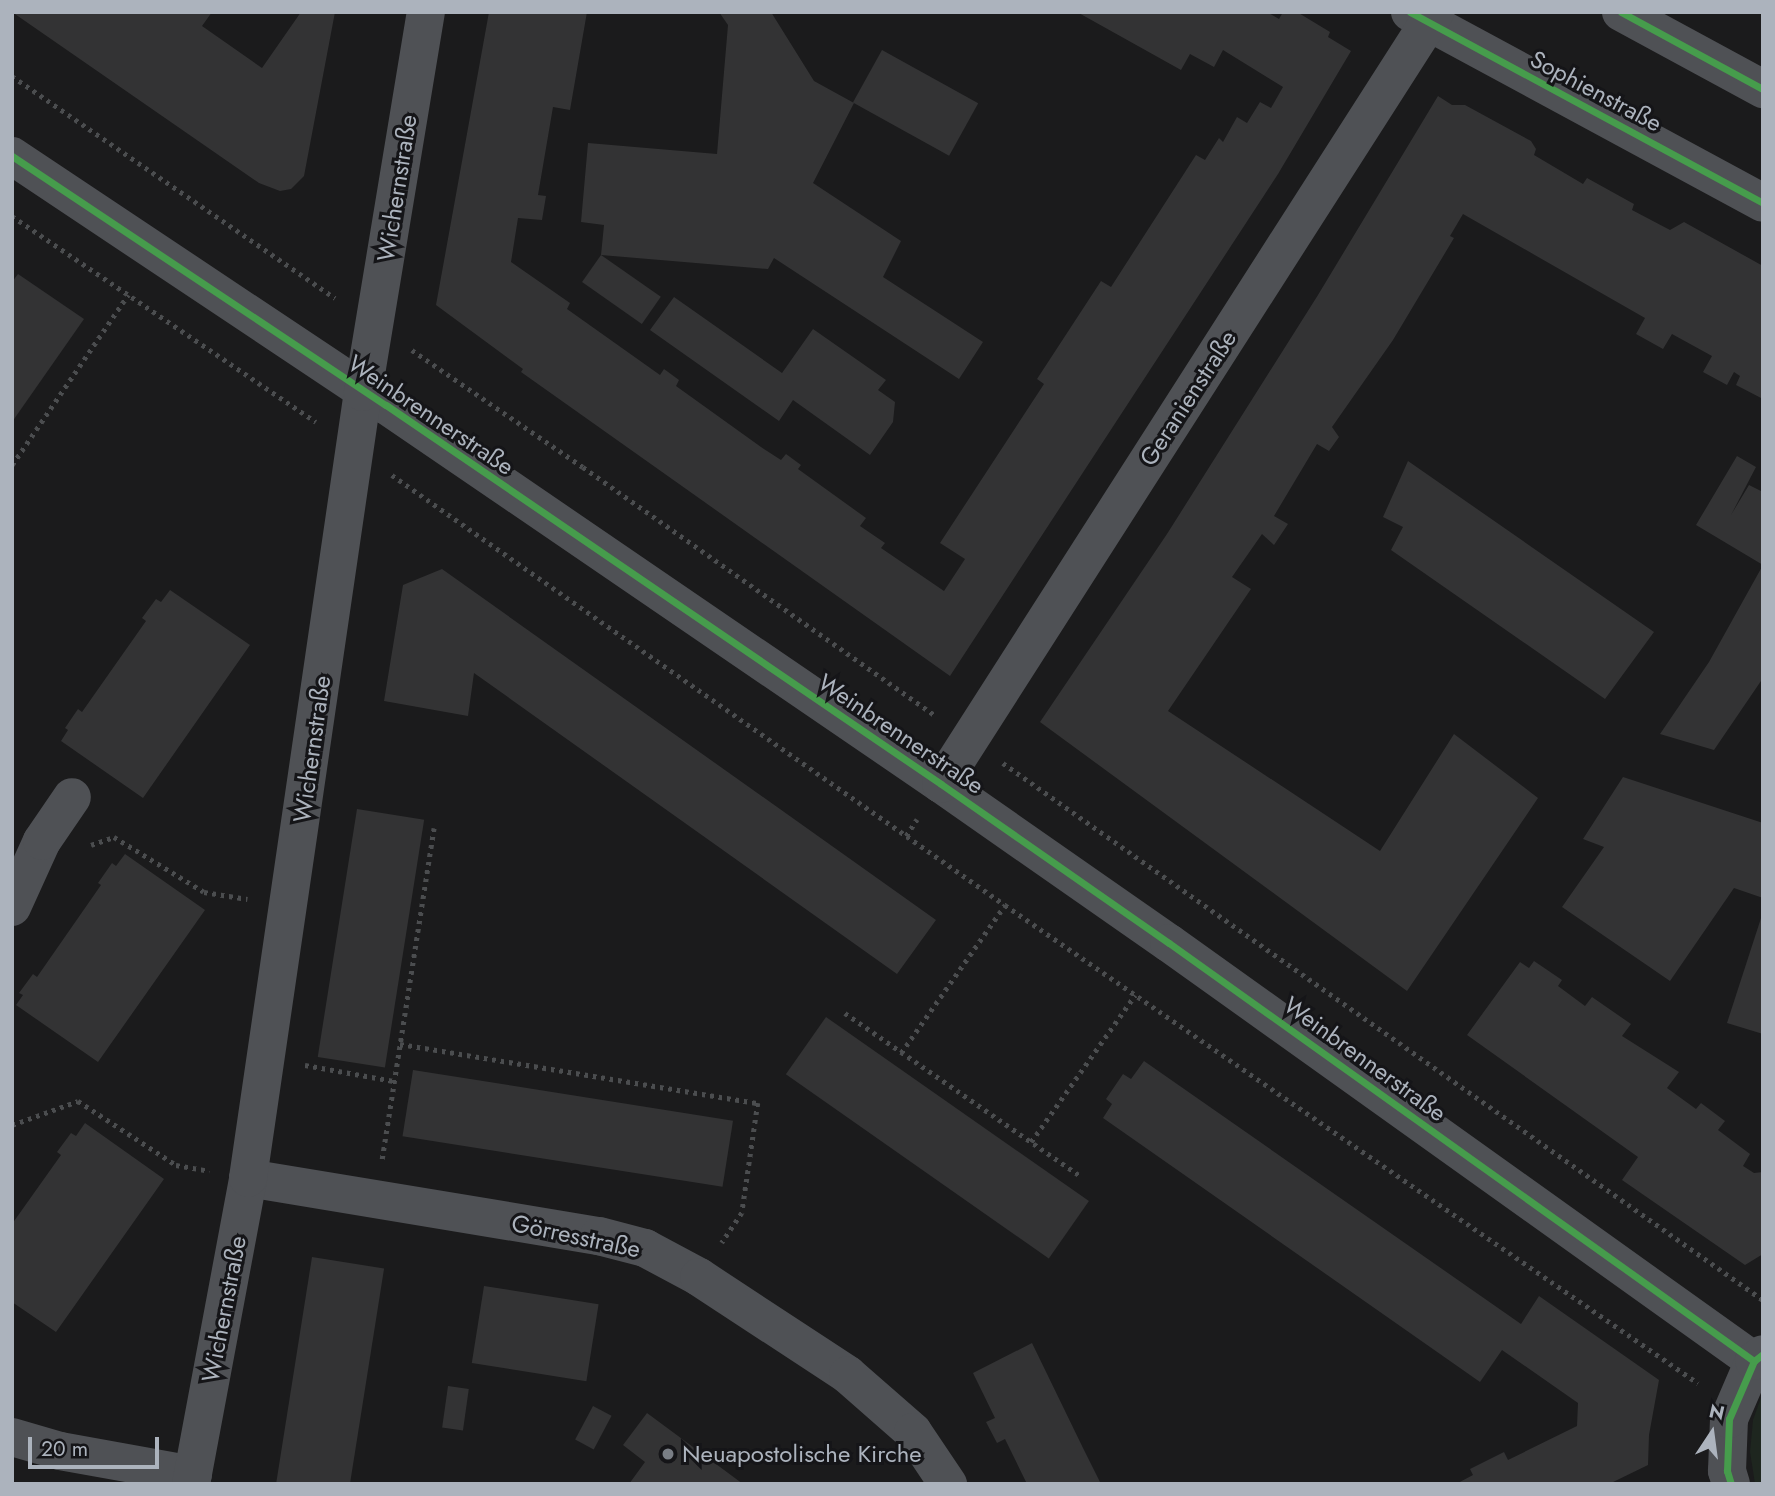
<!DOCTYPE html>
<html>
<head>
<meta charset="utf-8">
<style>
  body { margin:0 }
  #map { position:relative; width:1775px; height:1496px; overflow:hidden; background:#1b1b1c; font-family:Jost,sans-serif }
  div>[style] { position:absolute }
  .green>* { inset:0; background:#1e261f }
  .building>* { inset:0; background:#333334; transform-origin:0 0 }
  .path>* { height:4.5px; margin-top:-2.25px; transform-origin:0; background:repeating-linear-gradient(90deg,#4b4d4f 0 3.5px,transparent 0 8.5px) }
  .minor>* { height:38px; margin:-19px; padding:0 19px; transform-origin:19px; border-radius:19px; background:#4f5155 }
  .cycleway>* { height:7px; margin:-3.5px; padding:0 3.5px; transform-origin:3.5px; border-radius:3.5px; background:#469c4c }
  .dots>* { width:19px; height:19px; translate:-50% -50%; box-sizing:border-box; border:4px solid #151518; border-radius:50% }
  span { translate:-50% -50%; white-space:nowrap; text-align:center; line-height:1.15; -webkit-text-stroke:6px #151518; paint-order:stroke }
  .street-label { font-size:24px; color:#acb3bd }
  .poi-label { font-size:24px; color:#acb3bd }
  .left { translate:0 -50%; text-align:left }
  .frame { position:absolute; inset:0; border:14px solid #acb3bd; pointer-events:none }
  .north { position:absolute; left:1677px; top:1398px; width:70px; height:70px; -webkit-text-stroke:5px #151518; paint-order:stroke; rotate:13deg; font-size:19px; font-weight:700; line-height:28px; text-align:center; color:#acb3bd }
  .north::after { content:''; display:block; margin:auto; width:24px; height:32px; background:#acb3bd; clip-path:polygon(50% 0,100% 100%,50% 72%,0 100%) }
  .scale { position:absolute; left:28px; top:1437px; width:131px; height:32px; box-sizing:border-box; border:4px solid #acb3bd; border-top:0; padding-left:9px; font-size:21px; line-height:24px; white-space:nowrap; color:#acb3bd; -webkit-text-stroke:5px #151518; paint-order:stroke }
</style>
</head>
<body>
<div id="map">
  <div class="green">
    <div style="clip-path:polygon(1763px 1392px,1763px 1484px,1755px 1484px,1750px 1452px,1753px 1420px)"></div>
  </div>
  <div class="building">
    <div style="clip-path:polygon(12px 12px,212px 12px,202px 26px,262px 68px,301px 12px,335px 12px,304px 176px,291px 189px,280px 191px,259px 183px)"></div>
    <div style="clip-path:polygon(489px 12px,587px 12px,570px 110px,553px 107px,538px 195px,546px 196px,542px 220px,518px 218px,511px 262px,570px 303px,567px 309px,660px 375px,664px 369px,679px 380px,676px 386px,761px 447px,781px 460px,786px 454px,801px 465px,798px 469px,866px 518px,860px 526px,885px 543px,881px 548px,944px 591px,965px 559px,940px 543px,1044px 384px,1037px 379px,1101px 281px,1111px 287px,1196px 155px,1205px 160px,1219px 138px,1223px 142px,1237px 117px,1247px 123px,1260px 102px,1271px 108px,1283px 87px,1223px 50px,1214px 67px,1190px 54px,1181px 70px,1077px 12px,1267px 12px,1279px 19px,1283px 12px,1297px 12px,1330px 32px,1328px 37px,1351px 51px,1278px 174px,950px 676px,521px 372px,523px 369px,436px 305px)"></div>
    <div style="clip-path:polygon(719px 12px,771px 12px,814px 81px,854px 103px,813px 183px,901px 241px,883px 277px,983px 342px,959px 379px,774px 258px,768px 269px,601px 255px,604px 225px,581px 222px,588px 143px,717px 154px,728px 25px)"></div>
    <div style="left:882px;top:50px;width:110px;height:60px;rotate:29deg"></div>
    <div style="clip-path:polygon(1438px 96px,1452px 105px,1465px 105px,1531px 141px,1536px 149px,1534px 155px,1583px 184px,1587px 178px,1634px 204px,1632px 210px,1670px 230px,1684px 222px,1763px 266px,1763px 399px,1736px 385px,1740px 376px,1734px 372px,1727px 385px,1703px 372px,1712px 356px,1672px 334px,1663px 349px,1636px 334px,1645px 318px,1463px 214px,1450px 236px,1454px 238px,1393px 340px,1332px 427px,1339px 437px,1329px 451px,1317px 444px,1274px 516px,1288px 524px,1274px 545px,1262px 534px,1232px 577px,1251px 589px,1168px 711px,1380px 851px,1454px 734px,1538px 798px,1407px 991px,1040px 722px,1167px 534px,1318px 295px)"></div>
    <div style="left:601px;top:255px;width:73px;height:33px;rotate:35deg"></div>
    <div style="clip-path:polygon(18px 274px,84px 319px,12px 422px,12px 282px)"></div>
    <div style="clip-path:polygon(674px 297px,782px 373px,813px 329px,886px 380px,878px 390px,895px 402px,893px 422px,870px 455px,793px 400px,779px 421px,650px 330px)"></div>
    <div style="clip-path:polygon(1737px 456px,1756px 467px,1731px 515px,1749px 485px,1763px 492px,1763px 565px,1696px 525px)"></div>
    <div style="clip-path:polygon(1408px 461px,1654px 632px,1605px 699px,1391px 550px,1403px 527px,1383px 517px)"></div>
    <div style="clip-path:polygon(1763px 565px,1763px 678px,1714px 750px,1660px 734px,1709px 662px)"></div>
    <div style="clip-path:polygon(442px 569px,936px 920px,897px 974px,474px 673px,468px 716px,384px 701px,403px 585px)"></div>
    <div style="clip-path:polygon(170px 590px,250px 645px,143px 798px,61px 741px,68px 730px,65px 728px,78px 709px,82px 712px,146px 621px,142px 618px,156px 599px,161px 602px)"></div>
    <div style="clip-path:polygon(1623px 777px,1763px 823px,1763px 898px,1734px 888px,1670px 981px,1562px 907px,1604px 847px,1583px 839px)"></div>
    <div style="left:357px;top:809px;width:68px;height:251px;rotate:9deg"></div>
    <div style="clip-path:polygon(125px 854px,205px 910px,98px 1062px,16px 1005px,23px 995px,19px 993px,33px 974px,37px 977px,101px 885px,98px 883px,112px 863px,116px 866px)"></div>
    <div style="clip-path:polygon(1762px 915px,1763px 915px,1763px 1034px,1727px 1023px)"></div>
    <div style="clip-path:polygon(1534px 961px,1562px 980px,1558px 986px,1585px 1006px,1592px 997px,1631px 1024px,1622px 1036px,1679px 1072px,1667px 1088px,1696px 1109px,1701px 1103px,1725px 1121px,1718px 1130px,1750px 1154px,1743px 1166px,1754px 1173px,1763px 1172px,1763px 1254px,1745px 1265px,1622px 1180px,1638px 1157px,1467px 1035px,1520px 962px,1529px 968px)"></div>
    <div style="left:826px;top:1017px;width:321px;height:70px;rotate:35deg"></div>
    <div style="clip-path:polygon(1144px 1061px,1521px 1324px,1539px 1296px,1659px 1380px,1649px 1435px,1648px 1465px,1609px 1484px,1456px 1484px,1473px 1475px,1470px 1469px,1504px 1452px,1508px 1460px,1577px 1426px,1578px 1403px,1502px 1350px,1480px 1382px,1103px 1118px,1112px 1104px,1106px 1099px,1123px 1074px,1131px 1079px)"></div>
    <div style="left:413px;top:1070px;width:324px;height:67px;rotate:9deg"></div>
    <div style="clip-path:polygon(85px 1123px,164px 1179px,56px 1332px,12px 1302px,12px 1224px,61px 1155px,57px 1152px,71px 1133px,76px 1136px)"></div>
    <div style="left:312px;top:1257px;width:73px;height:230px;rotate:9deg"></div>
    <div style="left:484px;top:1286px;width:116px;height:78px;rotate:9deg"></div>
    <div style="clip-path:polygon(1032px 1343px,1083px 1448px,1101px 1484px,1027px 1484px,1005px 1439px,997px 1443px,986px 1422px,995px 1418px,973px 1373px)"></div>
    <div style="left:448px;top:1386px;width:21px;height:42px;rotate:8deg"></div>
    <div style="left:593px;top:1406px;width:21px;height:38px;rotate:28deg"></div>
    <div style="clip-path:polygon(647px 1413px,743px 1484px,629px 1484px,645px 1462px,623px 1445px)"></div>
  </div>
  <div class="path">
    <div style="left:12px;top:76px;width:392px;rotate:34.5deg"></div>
    <div style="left:12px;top:216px;width:367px;rotate:34.1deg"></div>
    <div style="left:412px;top:350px;width:207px;rotate:34.4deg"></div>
    <div style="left:583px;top:467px;width:432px;rotate:35.2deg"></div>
    <div style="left:12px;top:465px;width:206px;rotate:-55.7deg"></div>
    <div style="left:392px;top:475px;width:749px;rotate:35.05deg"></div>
    <div style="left:1005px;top:905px;width:842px;rotate:34.6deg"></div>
    <div style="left:1003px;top:763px;width:931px;rotate:35.24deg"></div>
    <div style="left:906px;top:836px;width:20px;rotate:-57deg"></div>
    <div style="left:91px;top:845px;width:24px;rotate:-19deg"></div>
    <div style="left:114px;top:837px;width:105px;rotate:31.4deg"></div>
    <div style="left:204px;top:892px;width:44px;rotate:9.2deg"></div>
    <div style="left:845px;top:1013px;width:286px;rotate:34.7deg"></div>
    <div style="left:400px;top:1044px;width:363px;rotate:9.4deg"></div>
    <div style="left:758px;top:1103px;width:111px;rotate:98.3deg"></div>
    <div style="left:742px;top:1213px;width:36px;rotate:124deg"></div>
    <div style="left:901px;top:1053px;width:181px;rotate:-54.9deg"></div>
    <div style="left:305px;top:1065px;width:90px;rotate:10.2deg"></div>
    <div style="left:12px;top:1125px;width:70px;rotate:-20deg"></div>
    <div style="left:78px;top:1101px;width:117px;rotate:33.1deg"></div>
    <div style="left:176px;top:1165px;width:34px;rotate:10deg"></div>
    <div style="left:1031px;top:1142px;width:180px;rotate:-54.7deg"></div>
    <div style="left:382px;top:1159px;width:335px;rotate:-81.1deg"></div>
  </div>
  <div class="minor">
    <div style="left:1410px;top:12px;width:401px;rotate:28.4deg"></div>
    <div style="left:1621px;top:12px;width:162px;rotate:28.5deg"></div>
    <div style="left:12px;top:156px;width:449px;rotate:33.7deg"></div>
    <div style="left:386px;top:405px;width:672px;rotate:34.33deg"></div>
    <div style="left:941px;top:784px;width:278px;rotate:34.9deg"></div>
    <div style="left:1169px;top:943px;width:719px;rotate:35.55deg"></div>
    <div style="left:941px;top:784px;width:917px;rotate:-57.38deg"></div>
    <div style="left:12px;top:907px;width:72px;rotate:-65.6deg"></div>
    <div style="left:42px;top:841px;width:53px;rotate:-55.7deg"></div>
    <div style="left:248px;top:1178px;width:356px;rotate:9.4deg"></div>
    <div style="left:599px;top:1236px;width:48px;rotate:14.6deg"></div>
    <div style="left:645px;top:1248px;width:61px;rotate:28.2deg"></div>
    <div style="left:699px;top:1277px;width:178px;rotate:33.3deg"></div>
    <div style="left:848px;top:1375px;width:86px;rotate:41.2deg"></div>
    <div style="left:913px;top:1432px;width:63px;rotate:56.1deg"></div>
    <div style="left:12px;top:1437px;width:50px;rotate:16.3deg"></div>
    <div style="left:60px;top:1451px;width:135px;rotate:10.2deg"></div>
    <div style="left:191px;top:1484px;width:311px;rotate:-79.4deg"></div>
    <div style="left:248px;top:1178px;width:794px;rotate:-81.68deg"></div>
    <div style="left:363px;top:392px;width:385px;rotate:-80.6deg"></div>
    <div style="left:1731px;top:1484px;width:14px;rotate:-107deg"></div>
    <div style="left:1727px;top:1471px;width:52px;rotate:-87.8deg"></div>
    <div style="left:1729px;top:1419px;width:63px;rotate:-66.7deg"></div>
    <div style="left:1754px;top:1361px;width:11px;rotate:-38deg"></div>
  </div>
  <div class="cycleway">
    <div style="left:1410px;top:12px;width:401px;rotate:28.4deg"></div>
    <div style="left:1621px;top:12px;width:162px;rotate:28.5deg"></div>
    <div style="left:12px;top:156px;width:449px;rotate:33.7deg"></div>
    <div style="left:386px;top:405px;width:672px;rotate:34.33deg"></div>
    <div style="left:941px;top:784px;width:278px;rotate:34.9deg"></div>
    <div style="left:1169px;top:943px;width:719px;rotate:35.55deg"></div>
    <div style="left:1731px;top:1484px;width:14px;rotate:-107deg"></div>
    <div style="left:1727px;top:1471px;width:52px;rotate:-87.8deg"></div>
    <div style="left:1729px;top:1419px;width:63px;rotate:-66.7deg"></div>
    <div style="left:1754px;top:1361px;width:11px;rotate:-38deg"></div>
  </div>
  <div class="dots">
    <div style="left:668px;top:1454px;background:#797e85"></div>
  </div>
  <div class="street-label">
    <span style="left:1596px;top:91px;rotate:28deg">Sophienstraße</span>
    <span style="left:397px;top:188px;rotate:-81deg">Wichernstraße</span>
    <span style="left:1188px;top:398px;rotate:-57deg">Geranienstraße</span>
    <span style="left:431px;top:415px;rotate:34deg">Weinbrennerstraße</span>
    <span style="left:901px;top:734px;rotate:34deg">Weinbrennerstraße</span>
    <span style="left:312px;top:749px;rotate:-82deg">Wichernstraße</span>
    <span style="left:1365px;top:1059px;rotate:36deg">Weinbrennerstraße</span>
    <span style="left:576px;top:1236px;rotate:12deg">Görresstraße</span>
    <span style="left:224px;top:1309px;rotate:-79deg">Wichernstraße</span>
  </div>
  <div class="poi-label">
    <span class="left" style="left:682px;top:1454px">Neuapostolische Kirche</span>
  </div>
  <div class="frame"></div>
  <div class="north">N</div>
  <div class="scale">20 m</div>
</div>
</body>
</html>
